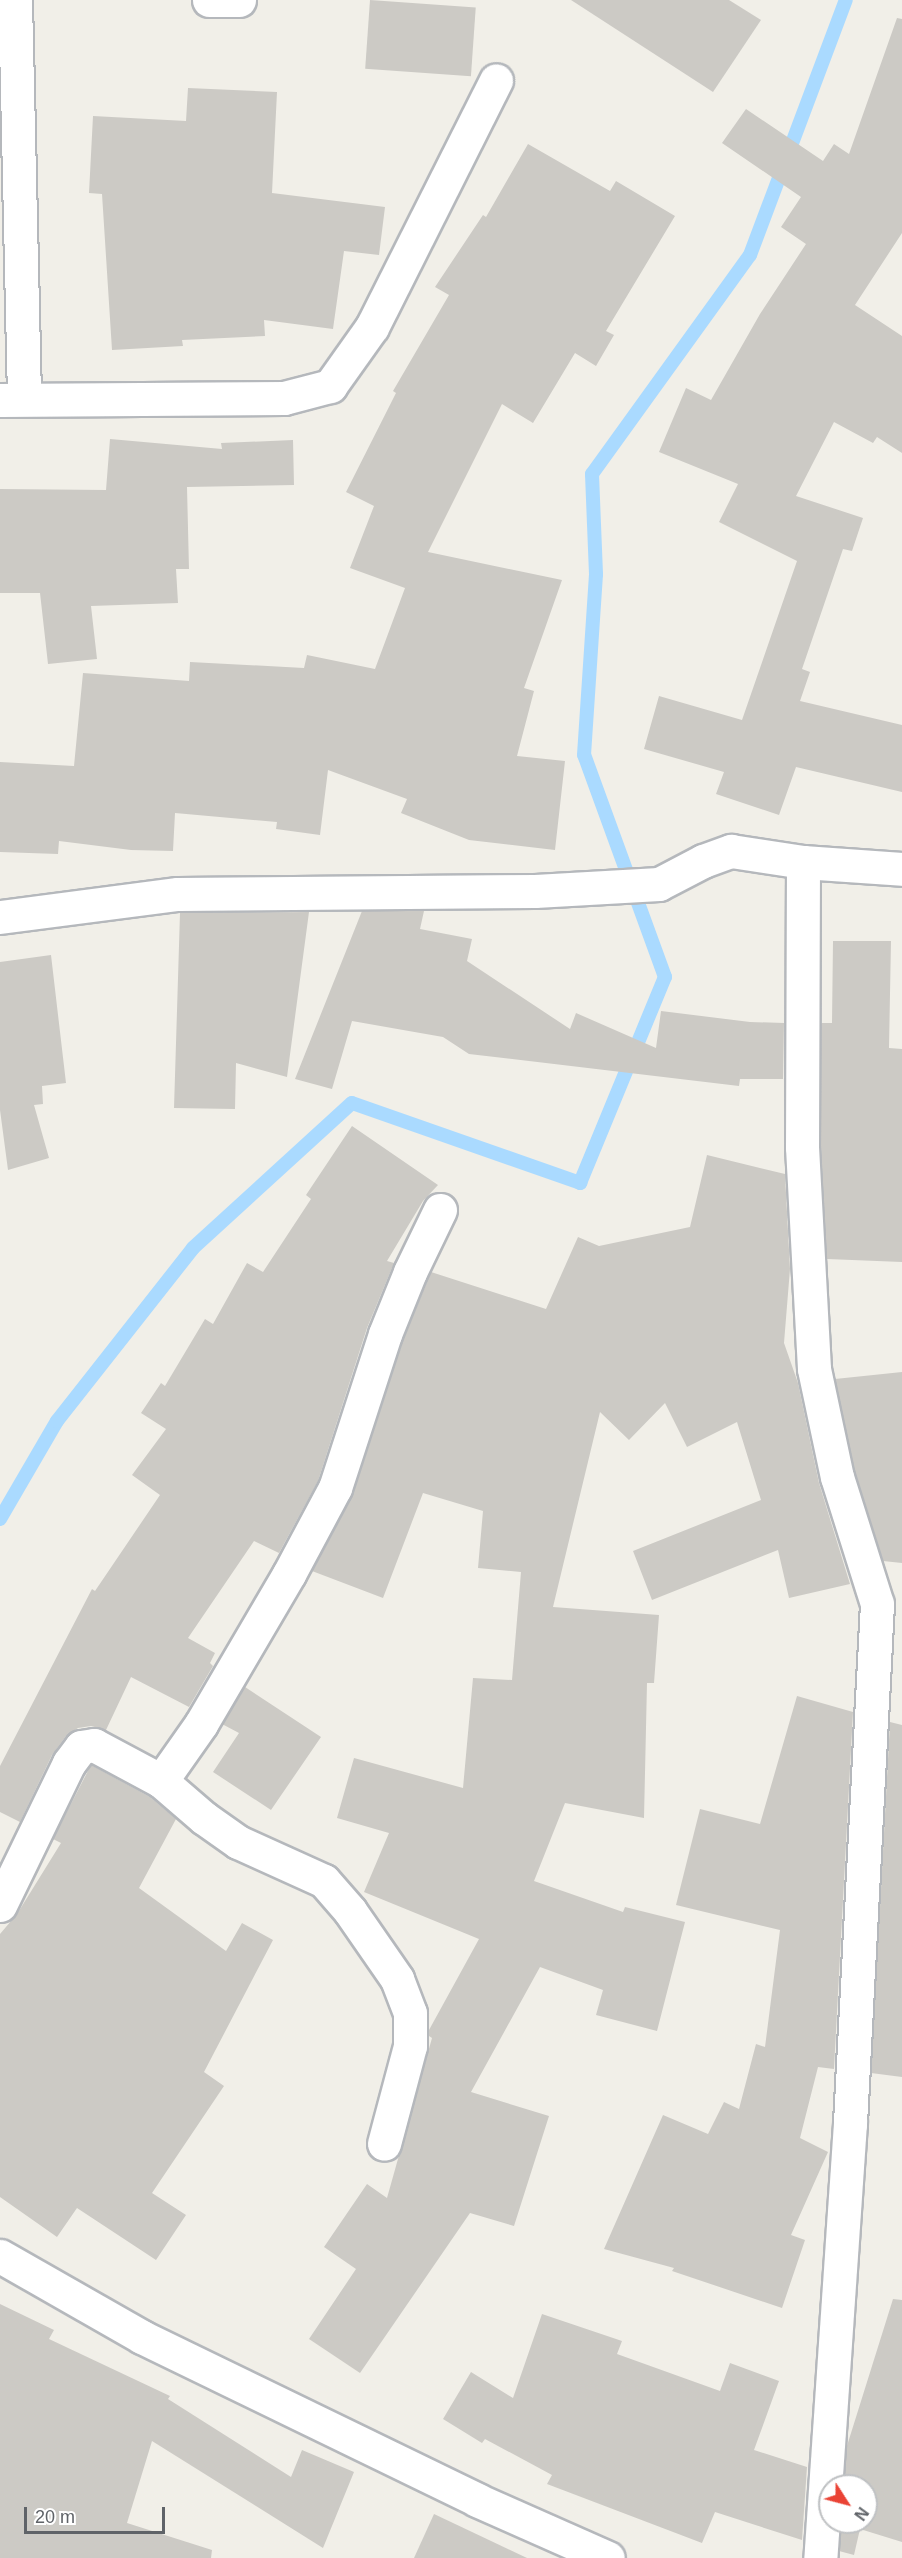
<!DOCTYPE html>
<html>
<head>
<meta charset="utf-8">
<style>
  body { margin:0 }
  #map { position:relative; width:902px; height:2558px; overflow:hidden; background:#f1efe8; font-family:Arial,sans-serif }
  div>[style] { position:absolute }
  .stream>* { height:14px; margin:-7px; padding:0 7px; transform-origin:7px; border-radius:7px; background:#aadaff }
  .building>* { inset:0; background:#cccac5; transform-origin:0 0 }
  .roads { filter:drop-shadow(2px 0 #b5b8bc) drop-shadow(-2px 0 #b5b8bc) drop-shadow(0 2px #b5b8bc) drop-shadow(0 -2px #b5b8bc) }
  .minor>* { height:33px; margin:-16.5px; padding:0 16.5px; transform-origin:16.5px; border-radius:16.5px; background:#fff }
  span { translate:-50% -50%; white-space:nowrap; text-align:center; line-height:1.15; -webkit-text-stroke:6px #fff; paint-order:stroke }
  .north { position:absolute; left:818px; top:2474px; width:60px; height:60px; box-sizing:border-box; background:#fff; border:2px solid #bfc1c3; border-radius:50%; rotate:126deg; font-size:16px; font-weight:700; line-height:24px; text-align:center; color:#5f6368 }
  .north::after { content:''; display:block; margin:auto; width:21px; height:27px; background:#ea4335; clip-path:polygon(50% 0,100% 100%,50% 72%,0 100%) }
  .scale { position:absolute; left:24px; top:2507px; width:141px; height:27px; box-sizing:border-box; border:3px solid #5f6368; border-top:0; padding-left:8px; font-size:18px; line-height:21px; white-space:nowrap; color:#5f6368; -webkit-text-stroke:4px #fff; paint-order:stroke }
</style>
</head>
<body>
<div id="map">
  <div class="stream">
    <div style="left:0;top:1519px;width:113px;rotate:-59.8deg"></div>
    <div style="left:57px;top:1421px;width:220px;rotate:-51.8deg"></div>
    <div style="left:193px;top:1248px;width:215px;rotate:-42.4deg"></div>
    <div style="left:352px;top:1103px;width:242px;rotate:19.3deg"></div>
    <div style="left:580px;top:1183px;width:223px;rotate:-67.6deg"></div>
    <div style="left:665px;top:977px;width:236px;rotate:-110deg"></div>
    <div style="left:584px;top:755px;width:181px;rotate:-86.2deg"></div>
    <div style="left:596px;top:574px;width:100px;rotate:-92.3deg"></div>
    <div style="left:592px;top:474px;width:270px;rotate:-54.2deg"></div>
    <div style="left:750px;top:255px;width:272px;rotate:-69.4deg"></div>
  </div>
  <div class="building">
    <div style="left:370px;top:0;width:106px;height:69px;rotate:4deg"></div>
    <div style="clip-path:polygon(571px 0,729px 0,761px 20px,713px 92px)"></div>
    <div style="clip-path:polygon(897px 18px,902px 19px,902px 233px,855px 305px,902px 336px,902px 453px,877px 437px,873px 443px,834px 422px,796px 496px,863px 518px,852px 551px,843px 549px,802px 669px,810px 672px,800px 701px,902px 725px,902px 792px,796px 767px,779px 815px,716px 794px,724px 772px,644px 749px,659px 696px,742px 720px,797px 561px,719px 522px,738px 484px,659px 452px,686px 388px,711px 400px,760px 314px,806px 244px,781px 227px,801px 197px,722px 143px,746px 109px,823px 161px,834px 144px,849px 154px)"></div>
    <div style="clip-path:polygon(188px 88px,277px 92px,272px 193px,385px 207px,379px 255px,344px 251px,333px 329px,264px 320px,265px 336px,182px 340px,183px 346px,112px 350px,102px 194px,89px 193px,93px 116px,186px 121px)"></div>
    <div style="clip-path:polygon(528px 144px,610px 191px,616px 181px,675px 216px,606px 331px,614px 335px,596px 366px,575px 353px,533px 423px,502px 404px,428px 552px,562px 580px,524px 688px,534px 691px,517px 756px,565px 761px,555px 850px,469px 840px,401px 813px,407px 799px,328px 770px,320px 835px,276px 829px,277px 822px,175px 813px,173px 851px,131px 850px,59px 841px,58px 854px,0 852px,0 762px,74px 766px,83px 673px,189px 681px,190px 662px,304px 668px,307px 655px,375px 669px,405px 588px,350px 568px,374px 506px,346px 492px,396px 393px,393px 391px,449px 295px,435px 287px,483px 215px,486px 217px)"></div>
    <div style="clip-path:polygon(110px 439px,222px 449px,221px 443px,293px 440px,294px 485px,187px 487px,189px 569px,176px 569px,178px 603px,91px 606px,97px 659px,48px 664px,40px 593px,0 593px,0 489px,106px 490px)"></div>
    <div style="clip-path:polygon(362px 911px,424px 911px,420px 929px,472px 939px,467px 961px,570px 1029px,576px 1013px,656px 1048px,661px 1011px,750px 1022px,784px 1023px,783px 1079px,740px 1079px,739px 1086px,469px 1054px,443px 1037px,352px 1021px,332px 1089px,295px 1079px)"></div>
    <div style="clip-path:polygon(309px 912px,287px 1077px,236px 1063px,235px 1109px,174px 1108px,180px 913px)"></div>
    <div style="clip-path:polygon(833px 941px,891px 941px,889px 1048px,902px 1049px,902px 1262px,827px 1259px,821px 1147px,821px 1023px,832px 1023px)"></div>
    <div style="clip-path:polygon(51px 955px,66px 1083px,42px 1086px,43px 1104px,34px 1105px,49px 1158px,8px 1170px,0 1110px,0 962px)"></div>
    <div style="clip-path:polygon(352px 1126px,438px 1185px,423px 1201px,387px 1261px,394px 1263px,367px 1328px,318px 1481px,279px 1553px,254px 1541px,188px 1638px,215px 1653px,210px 1663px,213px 1666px,189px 1707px,131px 1677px,106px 1730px,91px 1726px,78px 1728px,66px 1736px,52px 1755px,20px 1822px,0 1812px,0 1766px,92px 1589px,95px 1591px,160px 1495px,132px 1475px,166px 1429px,141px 1413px,161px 1383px,165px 1386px,205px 1319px,213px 1324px,247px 1263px,263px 1272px,311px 1199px,306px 1195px)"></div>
    <div style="clip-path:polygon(707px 1155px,785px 1174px,790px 1269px,784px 1343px,798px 1383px,819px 1483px,850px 1584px,789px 1598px,778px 1550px,652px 1600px,633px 1551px,761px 1500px,737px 1422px,687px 1447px,665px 1403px,629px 1440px,600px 1412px,553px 1607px,659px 1615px,654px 1683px,647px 1683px,644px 1818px,565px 1803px,534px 1881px,623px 1912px,625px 1907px,685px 1922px,657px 2031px,596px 2015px,603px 1990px,540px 1967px,471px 2092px,549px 2116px,514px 2226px,470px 2213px,360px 2373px,309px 2339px,356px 2269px,324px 2247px,367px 2184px,387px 2198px,432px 2038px,429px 2036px,429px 2030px,479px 1939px,364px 1892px,389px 1833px,337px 1818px,354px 1758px,463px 1788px,473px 1678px,512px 1680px,521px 1572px,478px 1568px,483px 1511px,423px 1493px,383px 1598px,312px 1571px,353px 1494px,403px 1340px,431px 1272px,546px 1309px,578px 1237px,599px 1246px,690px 1227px)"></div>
    <div style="clip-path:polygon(902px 1372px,902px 1563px,883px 1561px,855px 1472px,835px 1379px)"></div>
    <div style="clip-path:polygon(245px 1687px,321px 1737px,271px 1810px,213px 1772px,239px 1733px,222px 1724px)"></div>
    <div style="clip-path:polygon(797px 1696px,853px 1712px,834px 2069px,818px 2067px,800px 2138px,828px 2152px,791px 2235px,805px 2240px,782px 2308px,672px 2271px,674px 2268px,604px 2249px,663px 2115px,708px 2134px,724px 2102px,739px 2109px,756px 2044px,765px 2047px,780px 1930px,676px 1905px,700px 1809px,760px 1824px)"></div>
    <div style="clip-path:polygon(890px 1722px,902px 1725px,902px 2077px,871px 2073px)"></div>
    <div style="clip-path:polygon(91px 1765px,150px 1797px,176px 1819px,139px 1888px,226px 1951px,242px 1923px,273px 1940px,204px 2072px,224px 2086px,152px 2193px,186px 2215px,156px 2260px,77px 2208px,57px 2237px,0 2197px,0 1934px,17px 1914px,61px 1843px,53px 1839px)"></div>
    <div style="clip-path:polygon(893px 2299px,902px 2300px,902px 2542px,860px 2529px,854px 2555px,839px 2551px,841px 2522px,866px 2522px,866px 2486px,844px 2486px,846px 2449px)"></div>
    <div style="clip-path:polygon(0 2304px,54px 2330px,49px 2339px,170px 2396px,168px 2399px,291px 2477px,302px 2450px,354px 2472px,323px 2548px,152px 2441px,127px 2523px,212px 2550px,211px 2558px,0 2558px)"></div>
    <div style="clip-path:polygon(542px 2314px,622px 2341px,617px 2354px,720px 2391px,730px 2363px,779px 2381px,754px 2450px,807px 2467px,802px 2540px,715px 2512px,702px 2543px,547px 2484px,552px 2475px,485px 2439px,482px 2443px,443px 2419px,471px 2372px,513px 2398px)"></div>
    <div style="clip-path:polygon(434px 2514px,527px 2558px,414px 2558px)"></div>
  </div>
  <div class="roads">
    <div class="minor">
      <div style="left:15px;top:0;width:398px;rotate:88.7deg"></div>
      <div style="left:209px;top:0;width:30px"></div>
      <div style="left:0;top:400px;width:284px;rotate:-0.4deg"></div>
      <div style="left:284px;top:398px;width:48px;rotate:-14.6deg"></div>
      <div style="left:330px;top:386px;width:72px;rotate:-54.6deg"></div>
      <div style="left:372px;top:327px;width:276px;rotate:-63.3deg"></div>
      <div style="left:803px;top:862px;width:285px;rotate:90.2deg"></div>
      <div style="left:802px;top:1147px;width:222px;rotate:86.9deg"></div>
      <div style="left:814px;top:1369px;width:110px;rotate:78deg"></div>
      <div style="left:837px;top:1477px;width:133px;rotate:72.5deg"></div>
      <div style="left:877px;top:1604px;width:520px;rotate:92.98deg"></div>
      <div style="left:850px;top:2123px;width:436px;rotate:93.9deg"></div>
      <div style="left:0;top:917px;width:179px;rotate:-7.4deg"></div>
      <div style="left:178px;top:894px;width:357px;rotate:-0.5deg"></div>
      <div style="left:535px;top:891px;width:124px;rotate:-3.2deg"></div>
      <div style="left:659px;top:884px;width:50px;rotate:-27.6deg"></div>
      <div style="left:703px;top:861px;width:30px;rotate:-20deg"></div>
      <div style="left:731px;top:851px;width:73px;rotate:8.7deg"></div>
      <div style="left:803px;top:862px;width:99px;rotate:4deg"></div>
      <div style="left:161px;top:1781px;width:70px;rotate:-54.9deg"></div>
      <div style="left:201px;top:1724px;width:174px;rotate:-59.6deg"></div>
      <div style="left:289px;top:1574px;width:98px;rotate:-61.9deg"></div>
      <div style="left:335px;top:1488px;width:162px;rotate:-72deg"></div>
      <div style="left:385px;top:1334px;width:67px;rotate:-68deg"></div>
      <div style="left:410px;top:1272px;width:69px;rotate:-64.2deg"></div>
      <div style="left:0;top:1905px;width:158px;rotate:-64.1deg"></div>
      <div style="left:69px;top:1763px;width:20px;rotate:-53deg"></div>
      <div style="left:81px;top:1747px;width:13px;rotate:-9deg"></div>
      <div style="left:94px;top:1745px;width:76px;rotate:28.2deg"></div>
      <div style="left:161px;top:1781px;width:57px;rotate:40.7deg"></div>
      <div style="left:204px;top:1818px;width:42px;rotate:35.2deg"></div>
      <div style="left:238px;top:1842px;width:94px;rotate:24.4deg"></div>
      <div style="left:324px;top:1881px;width:40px;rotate:49deg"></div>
      <div style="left:350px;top:1911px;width:83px;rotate:55.3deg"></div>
      <div style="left:397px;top:1979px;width:36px;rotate:69deg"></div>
      <div style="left:410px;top:2013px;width:33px;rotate:90deg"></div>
      <div style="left:410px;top:2046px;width:101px;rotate:104.9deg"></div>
      <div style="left:0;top:2256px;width:163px;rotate:29.7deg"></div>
      <div style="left:142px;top:2337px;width:373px;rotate:25.9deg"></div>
      <div style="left:477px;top:2500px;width:143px;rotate:23.9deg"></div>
    </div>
  </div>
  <div class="north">N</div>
  <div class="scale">20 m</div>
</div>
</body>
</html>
